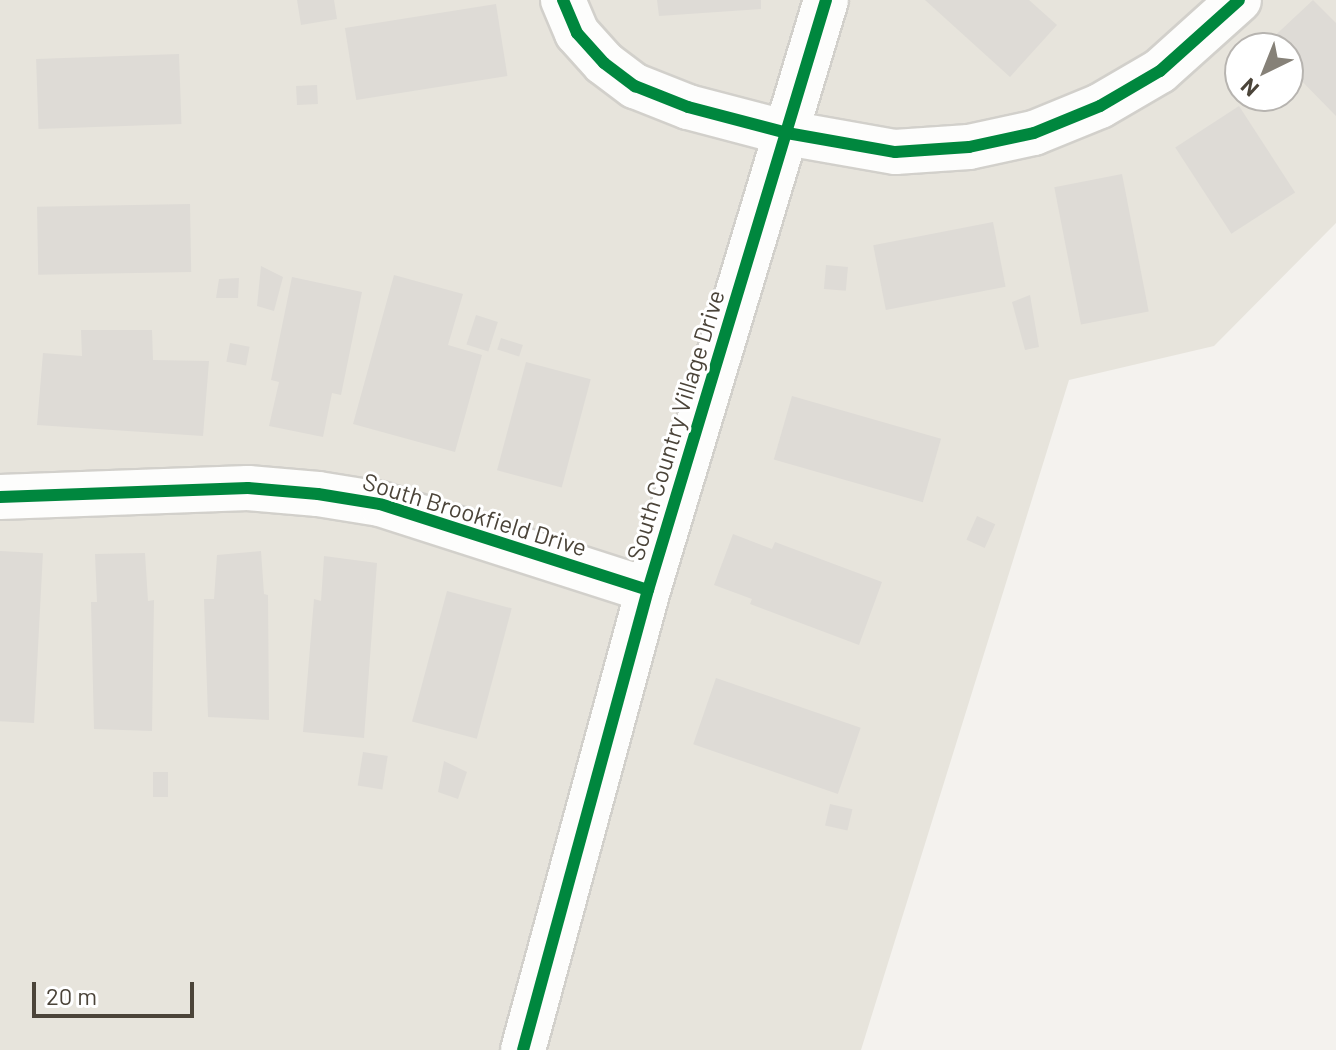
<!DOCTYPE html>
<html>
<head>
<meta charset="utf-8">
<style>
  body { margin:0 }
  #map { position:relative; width:1336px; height:1050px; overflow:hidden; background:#f4f2ee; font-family:Barlow,sans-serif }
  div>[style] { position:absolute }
  .residential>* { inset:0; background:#e7e4dc }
  .building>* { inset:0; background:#dedbd6; transform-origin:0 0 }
  .roads { filter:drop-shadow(2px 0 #d2d0cb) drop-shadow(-2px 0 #d2d0cb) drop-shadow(0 2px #d2d0cb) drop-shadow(0 -2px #d2d0cb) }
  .minor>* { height:44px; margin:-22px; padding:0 22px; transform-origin:22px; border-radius:22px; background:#fdfdfc }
  .cycleway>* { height:12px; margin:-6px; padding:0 6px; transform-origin:6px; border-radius:6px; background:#00873e }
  span { translate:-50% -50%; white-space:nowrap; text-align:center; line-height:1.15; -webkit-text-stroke:6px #fff; paint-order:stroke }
  .street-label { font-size:24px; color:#4b4439 }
  .north { position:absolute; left:1224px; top:32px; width:80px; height:80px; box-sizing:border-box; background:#fff; border:2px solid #b7b4b0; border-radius:50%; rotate:223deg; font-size:22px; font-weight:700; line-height:32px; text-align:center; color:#4b4439 }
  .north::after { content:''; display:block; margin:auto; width:28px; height:36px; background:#868178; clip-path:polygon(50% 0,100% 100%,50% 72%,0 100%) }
  .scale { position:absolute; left:32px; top:982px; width:162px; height:36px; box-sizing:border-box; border:4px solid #4b4439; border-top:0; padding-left:10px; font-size:24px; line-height:28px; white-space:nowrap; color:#4b4439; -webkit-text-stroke:6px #fff; paint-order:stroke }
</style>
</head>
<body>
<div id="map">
  <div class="residential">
    <div style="clip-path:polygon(evenodd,0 0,1336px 0,1336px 223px,1214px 346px,1069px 380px,861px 1050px,0 1050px,0 0,1240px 48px,1288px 48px,1288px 96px,1240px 96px,1240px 48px)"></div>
  </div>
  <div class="building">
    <div style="clip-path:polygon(297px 0,334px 0,337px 19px,301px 25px)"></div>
    <div style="clip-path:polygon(657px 0,761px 0,761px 9px,659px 16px)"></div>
    <div style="clip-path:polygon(925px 0,1029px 0,1057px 25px,1010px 77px)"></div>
    <div style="clip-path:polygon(1313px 0,1336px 23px,1336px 116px,1288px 67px,1288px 48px,1266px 44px)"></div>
    <div style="left:496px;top:4px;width:73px;height:153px;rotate:81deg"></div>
    <div style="left:179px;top:54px;width:70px;height:143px;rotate:88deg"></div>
    <div style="left:317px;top:85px;width:19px;height:21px;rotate:87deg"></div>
    <div style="left:1239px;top:106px;width:103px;height:76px;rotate:57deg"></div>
    <div style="left:1122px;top:174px;width:140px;height:69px;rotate:79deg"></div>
    <div style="left:190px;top:204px;width:68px;height:153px;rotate:89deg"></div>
    <div style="left:993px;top:222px;width:66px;height:122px;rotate:79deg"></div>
    <div style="left:826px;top:265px;width:22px;height:24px;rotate:5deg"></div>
    <div style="clip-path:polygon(261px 266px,283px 277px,274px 311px,257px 306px)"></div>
    <div style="clip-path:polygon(394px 275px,463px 294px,448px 345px,482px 355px,455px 452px,353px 424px)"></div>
    <div style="clip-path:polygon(292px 277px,362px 292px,341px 395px,332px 393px,323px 437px,269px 426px,279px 382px,271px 380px)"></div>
    <div style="clip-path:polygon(239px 278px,238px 298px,216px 298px,219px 279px)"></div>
    <div style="clip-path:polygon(1030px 295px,1039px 347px,1025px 350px,1012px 302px)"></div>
    <div style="left:476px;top:315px;width:23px;height:31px;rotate:18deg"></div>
    <div style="clip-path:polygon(81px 330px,152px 330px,153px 360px,209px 361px,203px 436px,37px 425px,43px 353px,82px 356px)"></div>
    <div style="left:501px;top:338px;width:23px;height:12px;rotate:18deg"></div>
    <div style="left:230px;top:343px;width:20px;height:19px;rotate:11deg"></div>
    <div style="left:526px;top:362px;width:67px;height:112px;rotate:15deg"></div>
    <div style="left:792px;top:396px;width:155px;height:66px;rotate:16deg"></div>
    <div style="left:977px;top:516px;width:20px;height:26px;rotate:24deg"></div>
    <div style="clip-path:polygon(733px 534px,772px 549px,775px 542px,882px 582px,859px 645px,750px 604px,752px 599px,714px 585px)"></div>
    <div style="left:0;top:551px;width:43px;height:170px;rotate:3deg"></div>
    <div style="clip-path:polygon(261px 551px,264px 594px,268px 595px,269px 720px,208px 717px,204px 599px,214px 599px,217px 555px)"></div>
    <div style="clip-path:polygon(145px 553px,148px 601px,154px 600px,152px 731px,94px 729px,91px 602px,97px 602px,95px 554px)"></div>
    <div style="clip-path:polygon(324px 556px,377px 563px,364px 738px,303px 732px,314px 599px,321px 601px)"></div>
    <div style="left:447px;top:591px;width:67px;height:135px;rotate:15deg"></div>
    <div style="left:716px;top:678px;width:153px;height:70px;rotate:19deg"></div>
    <div style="left:363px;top:752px;width:25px;height:34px;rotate:9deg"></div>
    <div style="clip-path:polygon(444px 761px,467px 772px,458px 799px,438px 792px)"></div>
    <div style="left:153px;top:772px;width:15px;height:25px"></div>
    <div style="left:830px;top:804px;width:23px;height:22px;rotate:13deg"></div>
  </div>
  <div class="roads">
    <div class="minor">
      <div style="left:563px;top:0;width:36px;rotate:67deg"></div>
      <div style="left:577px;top:33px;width:40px;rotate:48deg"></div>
      <div style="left:604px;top:63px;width:39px;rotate:37deg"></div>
      <div style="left:635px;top:86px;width:57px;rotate:21.6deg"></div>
      <div style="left:688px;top:107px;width:102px;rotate:14.7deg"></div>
      <div style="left:787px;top:133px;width:110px;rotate:10deg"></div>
      <div style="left:895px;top:152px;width:74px;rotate:-3.9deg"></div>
      <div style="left:969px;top:147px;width:66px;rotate:-12.2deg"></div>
      <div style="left:1034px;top:133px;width:71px;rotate:-22.2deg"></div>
      <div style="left:1100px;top:106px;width:69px;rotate:-30.3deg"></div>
      <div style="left:1160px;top:71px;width:106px;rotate:-41.9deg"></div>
      <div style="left:0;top:497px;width:248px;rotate:-2.1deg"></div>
      <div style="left:248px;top:488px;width:70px;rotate:4.9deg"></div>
      <div style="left:318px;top:494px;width:63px;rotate:9.2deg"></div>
      <div style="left:380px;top:504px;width:281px;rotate:17.8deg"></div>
      <div style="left:523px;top:1050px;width:477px;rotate:-74.8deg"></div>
      <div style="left:648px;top:590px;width:616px;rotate:-73.21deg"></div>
    </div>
  </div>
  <div class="cycleway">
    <div style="left:563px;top:0;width:36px;rotate:67deg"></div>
    <div style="left:577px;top:33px;width:40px;rotate:48deg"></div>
    <div style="left:604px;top:63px;width:39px;rotate:37deg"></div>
    <div style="left:635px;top:86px;width:57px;rotate:21.6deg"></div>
    <div style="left:688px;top:107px;width:102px;rotate:14.7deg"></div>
    <div style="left:787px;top:133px;width:110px;rotate:10deg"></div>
    <div style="left:895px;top:152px;width:74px;rotate:-3.9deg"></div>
    <div style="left:969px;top:147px;width:66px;rotate:-12.2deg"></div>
    <div style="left:1034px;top:133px;width:71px;rotate:-22.2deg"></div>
    <div style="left:1100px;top:106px;width:69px;rotate:-30.3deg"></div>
    <div style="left:1160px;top:71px;width:106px;rotate:-41.9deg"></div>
    <div style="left:0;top:497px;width:248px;rotate:-2.1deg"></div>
    <div style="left:248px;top:488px;width:70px;rotate:4.9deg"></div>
    <div style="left:318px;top:494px;width:63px;rotate:9.2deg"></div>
    <div style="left:380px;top:504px;width:281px;rotate:17.8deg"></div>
    <div style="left:523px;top:1050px;width:477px;rotate:-74.8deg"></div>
    <div style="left:648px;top:590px;width:616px;rotate:-73.21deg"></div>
  </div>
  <div class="street-label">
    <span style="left:675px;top:425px;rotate:-73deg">South Country Village Drive</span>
    <span style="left:475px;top:514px;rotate:17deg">South Brookfield Drive</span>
  </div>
  <div class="north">N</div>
  <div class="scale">20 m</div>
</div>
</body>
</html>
